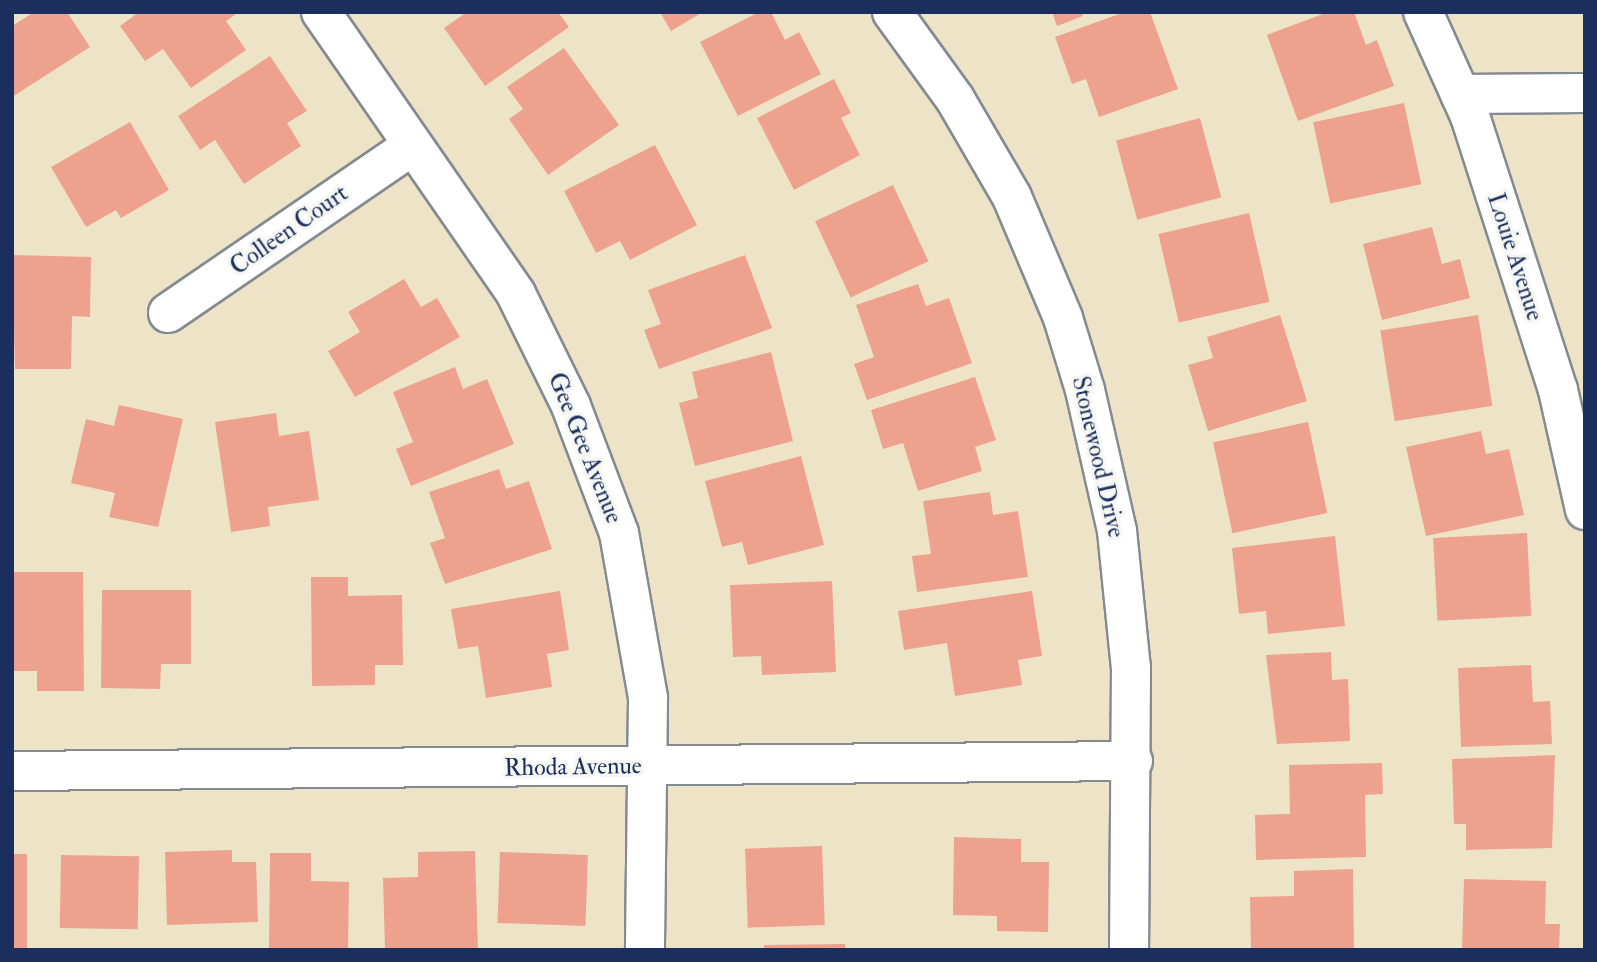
<!DOCTYPE html>
<html>
<head>
<meta charset="utf-8">
<style>
  body { margin:0 }
  #map { position:relative; width:1597px; height:962px; overflow:hidden; background:#ede4c7; font-family:"IM FELL Double Pica",serif }
  div>[style] { position:absolute }
  .building>* { inset:0; background:#eea28d; transform-origin:0 0 }
  .roads { filter:drop-shadow(2px 0 #848a92) drop-shadow(-2px 0 #848a92) drop-shadow(0 2px #848a92) drop-shadow(0 -2px #848a92) }
  .minor>* { height:38px; margin:-19px; padding:0 19px; transform-origin:19px; border-radius:19px; background:#fff }
  .tertiary>* { height:38px; margin:-19px; padding:0 19px; transform-origin:19px; border-radius:19px; background:#fff }
  span { translate:-50% -50%; white-space:nowrap; text-align:center; line-height:1.15; -webkit-text-stroke:7px #f6f6f2; paint-order:stroke }
  .street-label { font-size:24px; color:#1b2f5e }
  .frame { position:absolute; inset:0; border:14px solid #1b2f5e; pointer-events:none }
</style>
</head>
<body>
<div id="map">
  <div class="building">
    <div style="clip-path:polygon(34px 12px,67px 12px,90px 47px,12px 97px,12px 26px)"></div>
    <div style="clip-path:polygon(139px 12px,239px 12px,226px 21px,246px 50px,191px 88px,163px 49px,145px 61px,120px 26px)"></div>
    <div style="clip-path:polygon(467px 12px,558px 12px,569px 27px,485px 86px,444px 28px)"></div>
    <div style="clip-path:polygon(660px 12px,703px 12px,671px 31px)"></div>
    <div style="clip-path:polygon(759px 12px,771px 12px,785px 40px,799px 32px,821px 74px,738px 116px,700px 42px)"></div>
    <div style="clip-path:polygon(1052px 12px,1081px 12px,1083px 16px,1057px 26px)"></div>
    <div style="clip-path:polygon(1125px 12px,1150px 12px,1178px 89px,1099px 117px,1086px 79px,1072px 84px,1055px 37px)"></div>
    <div style="clip-path:polygon(1328px 12px,1354px 12px,1366px 45px,1377px 40px,1394px 86px,1298px 121px,1267px 35px)"></div>
    <div style="clip-path:polygon(564px 48px,619px 125px,548px 175px,509px 119px,523px 109px,507px 87px)"></div>
    <div style="clip-path:polygon(270px 56px,307px 111px,287px 123px,301px 146px,244px 184px,215px 140px,200px 150px,178px 116px)"></div>
    <div style="clip-path:polygon(834px 79px,851px 113px,841px 118px,860px 155px,794px 190px,757px 118px)"></div>
    <div style="left:1404px;top:103px;width:83px;height:93px;rotate:78deg"></div>
    <div style="left:1200px;top:118px;width:82px;height:87px;rotate:75deg"></div>
    <div style="clip-path:polygon(130px 122px,169px 190px,121px 218px,116px 210px,86px 227px,51px 167px)"></div>
    <div style="clip-path:polygon(655px 145px,697px 225px,630px 260px,620px 241px,596px 253px,564px 191px)"></div>
    <div style="left:893px;top:185px;width:84px;height:86px;rotate:65deg"></div>
    <div style="left:1249px;top:213px;width:91px;height:93px;rotate:77deg"></div>
    <div style="clip-path:polygon(1432px 227px,1442px 264px,1460px 259px,1470px 298px,1382px 320px,1363px 244px)"></div>
    <div style="clip-path:polygon(12px 255px,91px 257px,90px 317px,72px 316px,71px 369px,15px 369px)"></div>
    <div style="clip-path:polygon(745px 255px,772px 328px,659px 369px,644px 330px,661px 324px,648px 290px)"></div>
    <div style="clip-path:polygon(404px 279px,421px 307px,437px 298px,460px 337px,355px 397px,328px 351px,360px 332px,348px 312px)"></div>
    <div style="clip-path:polygon(918px 284px,926px 306px,949px 298px,972px 363px,867px 400px,854px 364px,874px 357px,856px 305px)"></div>
    <div style="clip-path:polygon(1280px 315px,1307px 401px,1208px 431px,1188px 365px,1213px 358px,1207px 337px)"></div>
    <div style="left:1478px;top:315px;width:92px;height:99px;rotate:81deg"></div>
    <div style="clip-path:polygon(771px 352px,793px 441px,695px 466px,679px 403px,698px 398px,692px 372px)"></div>
    <div style="clip-path:polygon(455px 367px,463px 389px,487px 379px,514px 444px,411px 486px,396px 449px,413px 442px,393px 392px)"></div>
    <div style="clip-path:polygon(975px 377px,996px 440px,975px 447px,982px 471px,918px 491px,903px 443px,883px 449px,871px 410px)"></div>
    <div style="clip-path:polygon(119px 405px,183px 419px,158px 527px,109px 517px,115px 493px,71px 483px,86px 419px,114px 426px)"></div>
    <div style="clip-path:polygon(276px 413px,279px 436px,309px 431px,319px 500px,268px 507px,270px 526px,231px 532px,215px 422px)"></div>
    <div style="left:1308px;top:422px;width:93px;height:97px;rotate:78deg"></div>
    <div style="clip-path:polygon(1481px 431px,1486px 454px,1509px 449px,1524px 515px,1426px 536px,1406px 447px)"></div>
    <div style="clip-path:polygon(801px 456px,824px 545px,748px 565px,742px 542px,722px 547px,705px 481px)"></div>
    <div style="clip-path:polygon(499px 469px,506px 489px,529px 481px,552px 549px,445px 584px,430px 543px,445px 538px,429px 492px)"></div>
    <div style="clip-path:polygon(990px 492px,993px 515px,1018px 511px,1028px 577px,917px 592px,912px 556px,931px 554px,923px 501px)"></div>
    <div style="left:1527px;top:533px;width:83px;height:94px;rotate:87deg"></div>
    <div style="clip-path:polygon(1335px 536px,1345px 626px,1268px 634px,1266px 611px,1239px 614px,1232px 548px)"></div>
    <div style="clip-path:polygon(12px 572px,83px 572px,84px 691px,37px 691px,37px 671px,12px 671px)"></div>
    <div style="clip-path:polygon(311px 577px,348px 577px,348px 596px,402px 595px,403px 665px,375px 665px,375px 685px,312px 686px)"></div>
    <div style="clip-path:polygon(832px 581px,836px 672px,762px 675px,761px 656px,733px 657px,730px 585px)"></div>
    <div style="clip-path:polygon(102px 590px,191px 590px,191px 664px,161px 664px,160px 689px,101px 688px)"></div>
    <div style="clip-path:polygon(560px 591px,569px 650px,547px 654px,552px 687px,486px 698px,478px 646px,458px 649px,451px 609px)"></div>
    <div style="clip-path:polygon(1032px 591px,1042px 656px,1018px 660px,1022px 685px,955px 696px,947px 643px,904px 650px,898px 611px)"></div>
    <div style="clip-path:polygon(1331px 652px,1332px 680px,1348px 679px,1350px 741px,1277px 744px,1266px 655px)"></div>
    <div style="clip-path:polygon(1531px 665px,1533px 702px,1550px 701px,1552px 744px,1461px 747px,1458px 668px)"></div>
    <div style="clip-path:polygon(1555px 755px,1552px 848px,1466px 850px,1466px 824px,1454px 824px,1452px 759px)"></div>
    <div style="clip-path:polygon(1382px 763px,1383px 794px,1365px 795px,1366px 857px,1256px 860px,1255px 815px,1290px 814px,1289px 765px)"></div>
    <div style="clip-path:polygon(954px 837px,1021px 839px,1021px 862px,1049px 862px,1048px 932px,997px 931px,997px 916px,953px 915px)"></div>
    <div style="left:822px;top:846px;width:79px;height:77px;rotate:88deg"></div>
    <div style="clip-path:polygon(232px 850px,232px 862px,256px 862px,258px 922px,167px 925px,165px 852px)"></div>
    <div style="clip-path:polygon(475px 851px,478px 950px,385px 950px,383px 878px,418px 877px,418px 852px)"></div>
    <div style="left:500px;top:852px;width:88px;height:71px;rotate:2deg"></div>
    <div style="clip-path:polygon(270px 853px,311px 853px,311px 881px,349px 882px,348px 950px,269px 950px)"></div>
    <div style="left:12px;top:854px;width:15px;height:96px"></div>
    <div style="left:61px;top:855px;width:78px;height:73px;rotate:1deg"></div>
    <div style="clip-path:polygon(1353px 869px,1354px 950px,1251px 950px,1250px 897px,1294px 896px,1294px 871px)"></div>
    <div style="clip-path:polygon(1464px 879px,1546px 881px,1545px 924px,1560px 924px,1559px 950px,1462px 950px)"></div>
    <div style="clip-path:polygon(845px 944px,846px 950px,764px 950px,764px 945px)"></div>
  </div>
  <div class="roads">
    <div class="minor">
      <div style="left:321px;top:12px;width:343px;rotate:55.3deg"></div>
      <div style="left:516px;top:294px;width:125px;rotate:63.8deg"></div>
      <div style="left:571px;top:406px;width:136px;rotate:69.3deg"></div>
      <div style="left:619px;top:533px;width:168px;rotate:80deg"></div>
      <div style="left:648px;top:698px;width:252px;rotate:90.7deg"></div>
      <div style="left:1423px;top:12px;width:114px;rotate:65.7deg"></div>
      <div style="left:1470px;top:116px;width:288px;rotate:72.2deg"></div>
      <div style="left:1558px;top:390px;width:123px;rotate:77.3deg"></div>
      <div style="left:1460px;top:94px;width:125px;rotate:-0.5deg"></div>
      <div style="left:168px;top:313px;width:293px;rotate:-34.4deg"></div>
      <div style="left:12px;top:771px;width:1121px;rotate:-0.51deg"></div>
    </div>
    <div class="tertiary">
      <div style="left:892px;top:12px;width:107px;rotate:54.1deg"></div>
      <div style="left:955px;top:99px;width:113px;rotate:59.8deg"></div>
      <div style="left:1012px;top:197px;width:131px;rotate:67.1deg"></div>
      <div style="left:1063px;top:318px;width:75px;rotate:73deg"></div>
      <div style="left:1085px;top:390px;width:145px;rotate:77.2deg"></div>
      <div style="left:1117px;top:531px;width:138px;rotate:84.2deg"></div>
      <div style="left:1131px;top:668px;width:282px;rotate:90.4deg"></div>
    </div>
  </div>
  <div class="street-label">
    <span style="left:289px;top:230px;rotate:-35deg">Colleen Court</span>
    <span style="left:1515px;top:257px;rotate:72deg">Louie Avenue</span>
    <span style="left:585px;top:448px;rotate:68deg">Gee Gee Avenue</span>
    <span style="left:1098px;top:457px;rotate:77deg">Stonewood Drive</span>
    <span style="left:573px;top:767px;rotate:-1deg">Rhoda Avenue</span>
  </div>
  <div class="frame"></div>
</div>
</body>
</html>
